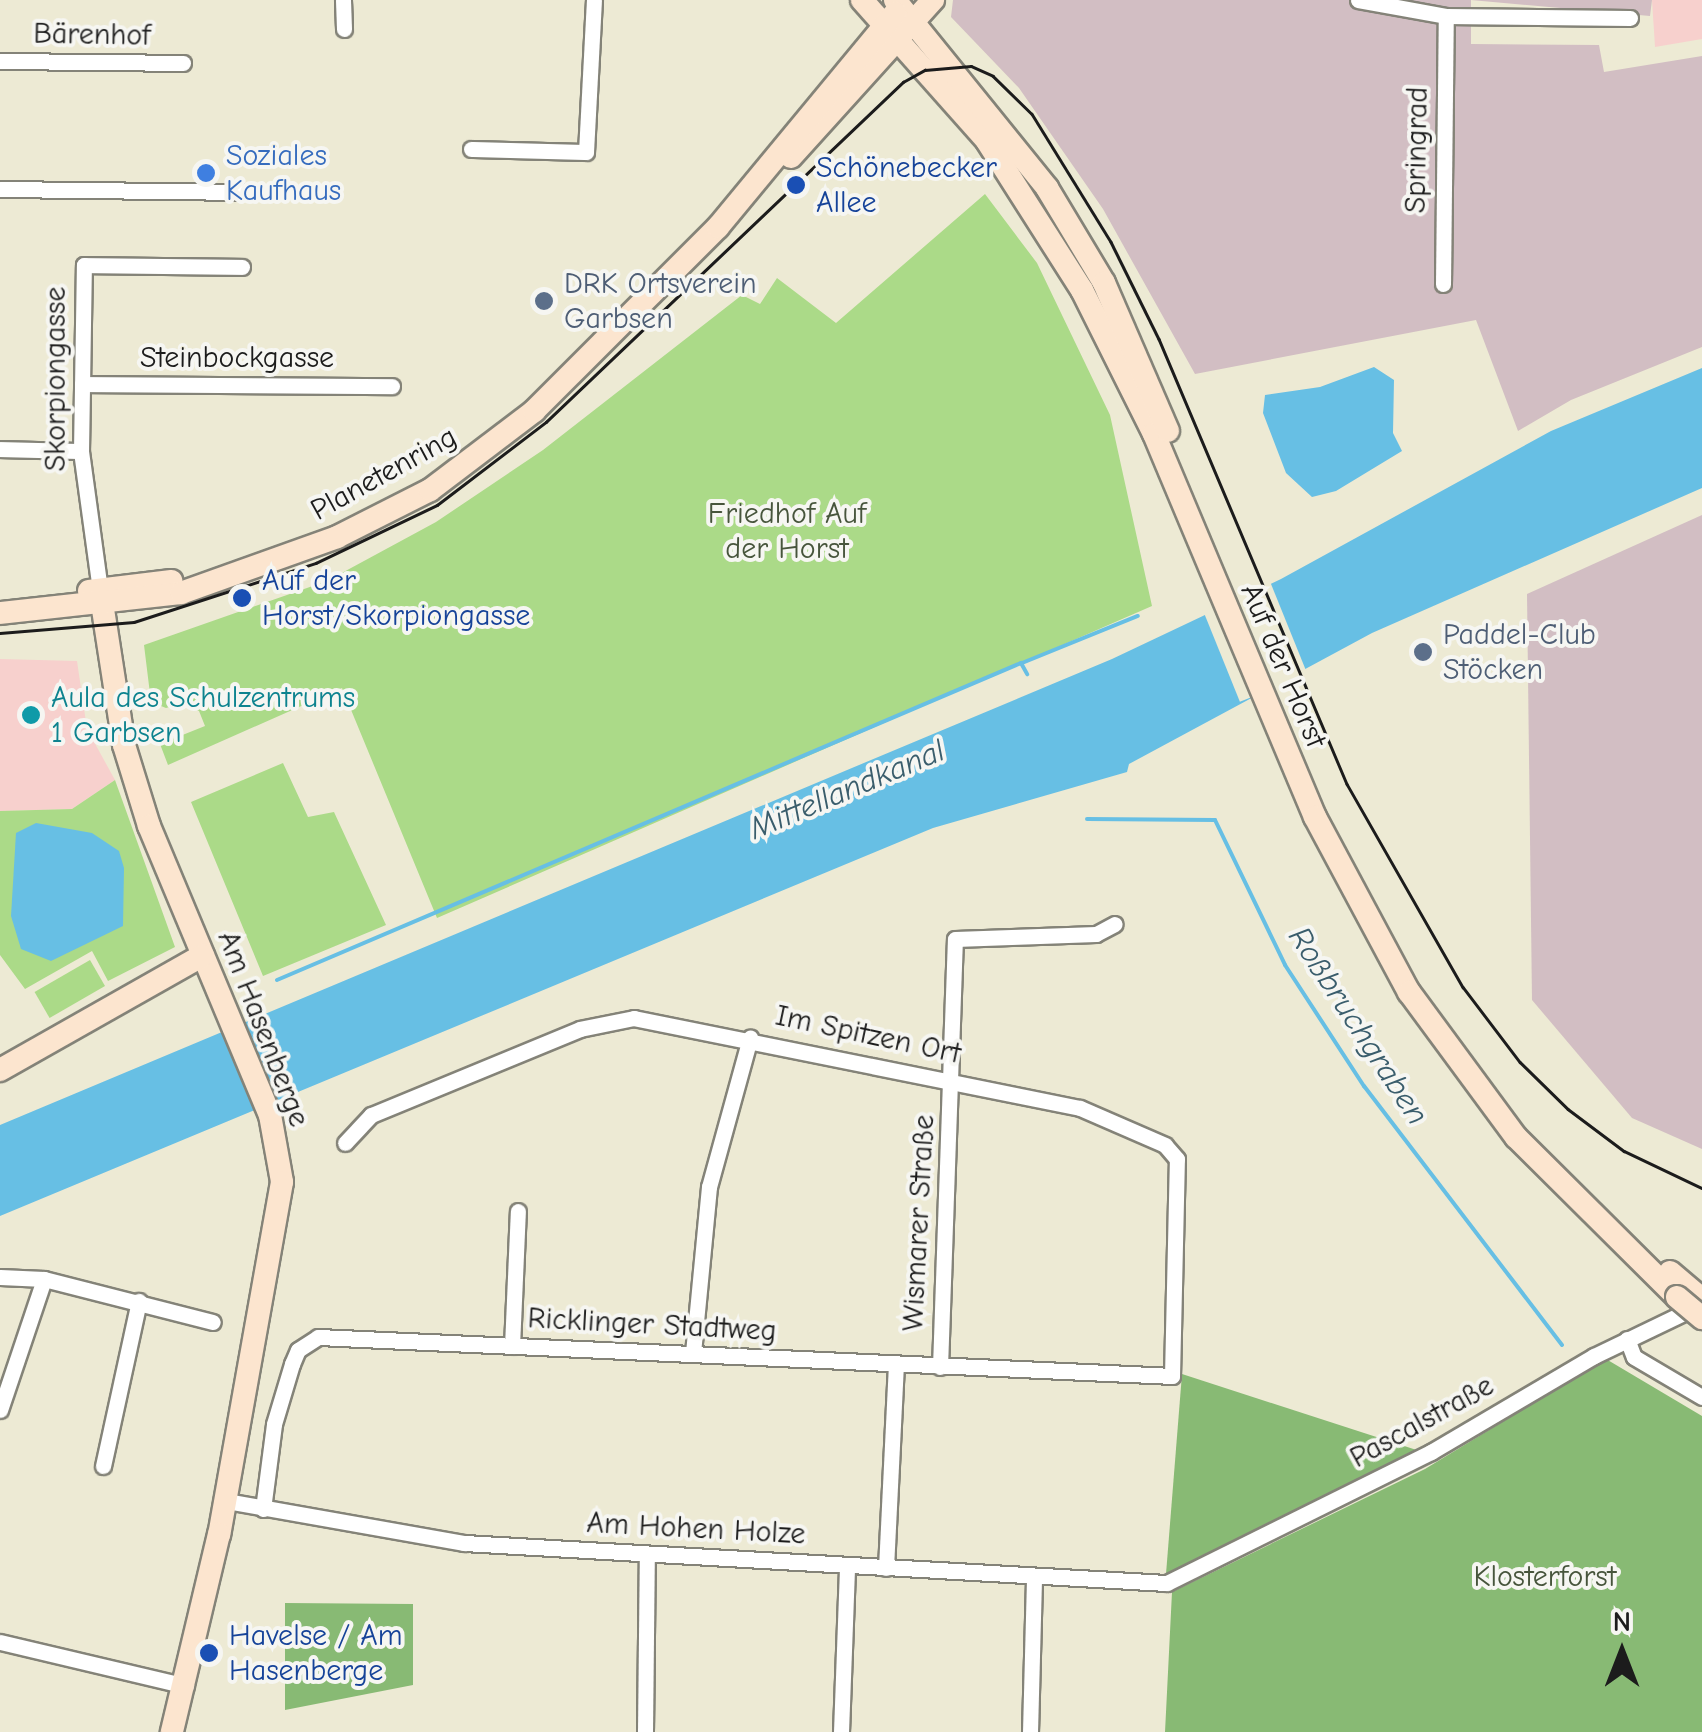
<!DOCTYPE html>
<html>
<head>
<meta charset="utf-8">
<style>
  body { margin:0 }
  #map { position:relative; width:1702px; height:1732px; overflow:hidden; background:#edead4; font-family:"Comic Neue",sans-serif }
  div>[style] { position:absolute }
  .built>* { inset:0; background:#f7d0cd }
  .industrial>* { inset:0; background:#d2bec3 }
  .green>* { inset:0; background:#abda88; transform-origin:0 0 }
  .forest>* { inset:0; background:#88ba74 }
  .water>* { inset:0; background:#67bfe4 }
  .pier>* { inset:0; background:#edead4; transform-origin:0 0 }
  .stream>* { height:4px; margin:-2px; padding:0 2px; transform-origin:2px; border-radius:2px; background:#67bfe4 }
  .roads { filter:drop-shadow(2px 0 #848378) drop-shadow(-2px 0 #848378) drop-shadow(0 2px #848378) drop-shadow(0 -2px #848378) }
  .street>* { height:15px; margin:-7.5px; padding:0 7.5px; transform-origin:7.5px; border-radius:7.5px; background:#fff }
  .secondary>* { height:22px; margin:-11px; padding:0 11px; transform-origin:11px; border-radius:11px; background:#fce5cf }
  .tram>* { height:2.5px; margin:-1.25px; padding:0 1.25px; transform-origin:1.25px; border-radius:1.25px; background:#1c1c1c }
  .bridges { filter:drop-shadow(2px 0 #848378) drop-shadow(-2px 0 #848378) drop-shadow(0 2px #848378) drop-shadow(0 -2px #848378) }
  .secondary-bridge>* { height:22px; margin:-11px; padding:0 11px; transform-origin:11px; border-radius:11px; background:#fce5cf }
  .dots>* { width:28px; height:28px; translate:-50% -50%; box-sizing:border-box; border:5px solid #f6f6f2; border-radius:50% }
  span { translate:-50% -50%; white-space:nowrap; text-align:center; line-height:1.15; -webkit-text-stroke:8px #f6f6f2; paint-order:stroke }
  .street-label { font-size:30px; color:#1c1c1c }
  .shop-label { font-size:30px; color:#366cbe }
  .left { translate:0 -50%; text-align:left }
  .transit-label { font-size:30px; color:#164399 }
  .service-label { font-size:30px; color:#4e5e75 }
  .park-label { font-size:30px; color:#47553c }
  .culture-label { font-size:30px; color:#0d838f }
  .water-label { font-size:32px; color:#3a5d6c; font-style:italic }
  .north { position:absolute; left:1572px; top:1602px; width:100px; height:100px; -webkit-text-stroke:8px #f6f6f2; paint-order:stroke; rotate:0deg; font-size:28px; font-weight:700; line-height:40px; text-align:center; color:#1c1c1c }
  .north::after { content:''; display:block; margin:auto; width:35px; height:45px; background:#1c1c1c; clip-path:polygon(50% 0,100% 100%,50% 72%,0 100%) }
</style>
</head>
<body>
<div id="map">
  <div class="built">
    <div style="clip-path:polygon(1652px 0,1702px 0,1702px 39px,1655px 47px)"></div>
    <div style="clip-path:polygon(0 659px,77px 661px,87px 729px,115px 780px,72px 809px,0 811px)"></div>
  </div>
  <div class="industrial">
    <div style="clip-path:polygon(953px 0,1652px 0,1650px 16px,1471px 0,1471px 44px,1599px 45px,1604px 72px,1702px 56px,1702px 347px,1571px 400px,1518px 431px,1476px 320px,1195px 374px,1103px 209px,1019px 88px,951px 17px)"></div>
    <div style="clip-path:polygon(1702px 515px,1702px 1149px,1632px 1118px,1532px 1000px,1527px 594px)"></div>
  </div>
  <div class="green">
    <div style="clip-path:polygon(985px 194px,1037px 263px,1110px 415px,1152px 606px,437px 918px,342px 688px,168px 765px,160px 744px,205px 726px,199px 711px,183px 703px,166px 708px,151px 702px,144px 645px,327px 581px,436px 522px,543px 450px,742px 295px,760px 304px,777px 278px,836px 323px)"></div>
    <div style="clip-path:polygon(283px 763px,308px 817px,334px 812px,386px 925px,263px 976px,191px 802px)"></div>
    <div style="clip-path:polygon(115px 780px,175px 947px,108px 981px,92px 951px,25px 989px,0 955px,0 811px,72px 809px)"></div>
    <div style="left:90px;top:960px;width:30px;height:64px;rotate:60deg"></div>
  </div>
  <div class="forest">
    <div style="clip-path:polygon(1606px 1359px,1702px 1416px,1702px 1732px,1165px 1732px,1172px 1592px,1425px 1469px)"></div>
    <div style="clip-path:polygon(1182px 1374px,1432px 1455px,1166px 1574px)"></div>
    <div style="clip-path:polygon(285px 1603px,413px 1604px,413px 1685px,285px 1710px)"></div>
  </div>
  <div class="water">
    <div style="clip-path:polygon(1374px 367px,1394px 380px,1393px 433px,1402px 451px,1336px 491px,1312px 497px,1286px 473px,1263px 413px,1265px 395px,1320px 387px)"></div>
    <div style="clip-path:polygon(1702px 368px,1702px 488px,1372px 633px,1129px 764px,1127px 772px,933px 828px,0 1216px,0 1125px,1112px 659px,1281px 579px,1551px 431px)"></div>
    <div style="clip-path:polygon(36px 823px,92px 833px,119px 851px,124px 868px,123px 926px,51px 961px,21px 949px,11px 916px,16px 833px)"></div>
  </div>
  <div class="pier">
    <div style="left:1269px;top:579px;width:103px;height:73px;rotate:68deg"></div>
  </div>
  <div class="stream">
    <div style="left:1022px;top:663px;width:125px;rotate:-22.1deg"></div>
    <div style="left:1087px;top:819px;width:128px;rotate:0.4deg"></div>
    <div style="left:1215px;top:820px;width:161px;rotate:64.2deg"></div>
    <div style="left:1285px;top:965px;width:145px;rotate:56.9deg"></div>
    <div style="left:1364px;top:1086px;width:326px;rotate:52.6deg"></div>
    <div style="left:277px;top:980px;width:809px;rotate:-23.08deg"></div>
    <div style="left:1021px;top:663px;width:13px;rotate:61deg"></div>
  </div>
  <div class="roads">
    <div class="street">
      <div style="left:343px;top:0;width:29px;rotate:88deg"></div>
      <div style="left:1358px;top:0;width:89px;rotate:10.3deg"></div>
      <div style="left:1446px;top:16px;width:184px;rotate:0.6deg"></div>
      <div style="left:0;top:61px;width:183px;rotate:0.6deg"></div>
      <div style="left:471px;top:149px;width:115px;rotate:1.5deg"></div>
      <div style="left:586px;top:152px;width:152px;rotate:-87deg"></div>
      <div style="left:0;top:189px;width:243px;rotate:0.7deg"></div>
      <div style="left:1443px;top:284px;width:268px;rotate:-89.4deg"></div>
      <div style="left:82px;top:384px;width:310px;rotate:0.4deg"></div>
      <div style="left:0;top:449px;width:81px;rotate:1.4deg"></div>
      <div style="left:100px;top:590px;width:140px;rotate:-97.8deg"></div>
      <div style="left:81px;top:451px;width:186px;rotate:-89.1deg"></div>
      <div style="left:84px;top:265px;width:158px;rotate:0.7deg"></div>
      <div style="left:0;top:1277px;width:44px;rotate:2.6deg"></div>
      <div style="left:44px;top:1279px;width:174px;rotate:14.3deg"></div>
      <div style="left:1627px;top:1339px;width:19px;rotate:69deg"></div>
      <div style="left:1634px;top:1357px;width:79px;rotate:30.5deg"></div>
      <div style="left:512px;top:1346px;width:135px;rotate:-87.5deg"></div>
      <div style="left:693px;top:1353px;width:167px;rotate:-84.5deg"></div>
      <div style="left:709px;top:1187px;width:155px;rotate:-74.6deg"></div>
      <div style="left:940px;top:1367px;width:428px;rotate:-88deg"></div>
      <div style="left:955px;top:939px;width:141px;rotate:-2deg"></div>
      <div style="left:1096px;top:934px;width:21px;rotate:-28deg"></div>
      <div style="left:0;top:1410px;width:138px;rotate:-71.4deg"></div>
      <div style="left:103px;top:1466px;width:169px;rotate:-77.7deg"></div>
      <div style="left:226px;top:1501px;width:242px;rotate:10deg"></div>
      <div style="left:464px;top:1543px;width:704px;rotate:3.26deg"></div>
      <div style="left:1167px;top:1583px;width:295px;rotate:-26.4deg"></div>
      <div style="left:1431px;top:1452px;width:189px;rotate:-30.5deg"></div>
      <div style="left:1594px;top:1356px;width:115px;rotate:-25.7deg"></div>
      <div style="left:263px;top:1509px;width:86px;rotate:-82.6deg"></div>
      <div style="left:274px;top:1424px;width:63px;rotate:-73.3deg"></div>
      <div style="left:292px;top:1364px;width:15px;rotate:-67deg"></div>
      <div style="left:298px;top:1350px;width:24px;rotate:-33deg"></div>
      <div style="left:318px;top:1337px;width:855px;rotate:2.61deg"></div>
      <div style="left:1172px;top:1376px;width:217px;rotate:-88.7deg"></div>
      <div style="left:1177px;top:1159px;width:18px;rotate:-131deg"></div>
      <div style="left:1165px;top:1145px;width:93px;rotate:-156.5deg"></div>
      <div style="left:1080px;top:1108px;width:455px;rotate:-168.6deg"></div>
      <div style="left:634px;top:1018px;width:55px;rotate:168.5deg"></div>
      <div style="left:580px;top:1029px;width:226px;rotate:157.6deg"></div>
      <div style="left:371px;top:1115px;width:38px;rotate:133deg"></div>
      <div style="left:886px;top:1568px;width:203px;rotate:-87.2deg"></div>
      <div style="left:0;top:1642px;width:191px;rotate:13.3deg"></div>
      <div style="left:645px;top:1732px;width:178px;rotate:-89.4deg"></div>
      <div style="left:841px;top:1732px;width:166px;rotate:-87.9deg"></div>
      <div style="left:1030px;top:1732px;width:155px;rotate:-88.5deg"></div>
    </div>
    <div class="secondary">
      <div style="left:862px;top:0;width:188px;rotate:48.4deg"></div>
      <div style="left:987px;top:141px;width:177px;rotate:57.5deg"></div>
      <div style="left:1082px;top:290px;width:161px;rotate:63.4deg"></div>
      <div style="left:1154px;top:434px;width:415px;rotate:67.2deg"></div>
      <div style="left:1315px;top:817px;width:199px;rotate:61.8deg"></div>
      <div style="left:1409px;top:992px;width:180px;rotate:53.6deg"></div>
      <div style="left:1516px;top:1137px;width:227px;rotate:44.8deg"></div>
      <div style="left:895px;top:0;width:242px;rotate:51deg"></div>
      <div style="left:1047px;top:188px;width:111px;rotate:59deg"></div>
      <div style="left:1104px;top:283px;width:161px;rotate:66.6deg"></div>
      <div style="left:791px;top:157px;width:212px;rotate:-47.9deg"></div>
      <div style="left:100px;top:590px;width:157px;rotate:81.2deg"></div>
      <div style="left:124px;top:745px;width:85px;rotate:72.8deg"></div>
      <div style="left:149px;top:826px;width:313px;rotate:67.3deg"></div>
      <div style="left:270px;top:1115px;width:68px;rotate:79.8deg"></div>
      <div style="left:282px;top:1182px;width:358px;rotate:100.1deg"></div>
      <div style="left:219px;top:1534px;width:204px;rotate:103.4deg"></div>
      <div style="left:89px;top:591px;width:83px;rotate:-7deg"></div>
      <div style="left:0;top:613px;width:182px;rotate:-6.3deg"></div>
      <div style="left:181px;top:593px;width:166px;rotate:-19.7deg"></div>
      <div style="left:337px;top:537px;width:104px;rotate:-26.8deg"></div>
      <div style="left:430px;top:490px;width:131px;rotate:-37.2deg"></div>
      <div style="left:534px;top:411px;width:260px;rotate:-45deg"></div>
      <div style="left:718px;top:227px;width:278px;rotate:-50.4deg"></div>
      <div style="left:0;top:1070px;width:233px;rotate:-29.5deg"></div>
      <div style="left:1670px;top:1272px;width:42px;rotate:40.2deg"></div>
    </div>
  </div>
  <div class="tram">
    <div style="left:0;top:633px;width:134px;rotate:-4.7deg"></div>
    <div style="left:134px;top:622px;width:191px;rotate:-18deg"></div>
    <div style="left:316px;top:563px;width:134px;rotate:-25.6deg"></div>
    <div style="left:437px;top:505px;width:137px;rotate:-37.3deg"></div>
    <div style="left:546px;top:422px;width:493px;rotate:-43.6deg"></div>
    <div style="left:903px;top:82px;width:25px;rotate:-29deg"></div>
    <div style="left:925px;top:70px;width:46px;rotate:-5deg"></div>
    <div style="left:971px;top:66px;width:24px;rotate:24deg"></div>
    <div style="left:993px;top:76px;width:54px;rotate:44.3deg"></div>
    <div style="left:1032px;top:114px;width:150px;rotate:58.3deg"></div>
    <div style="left:1111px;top:242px;width:108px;rotate:63.7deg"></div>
    <div style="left:1159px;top:339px;width:483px;rotate:67.1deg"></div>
    <div style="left:1347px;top:784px;width:234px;rotate:60.3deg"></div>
    <div style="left:1463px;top:987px;width:94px;rotate:52.8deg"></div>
    <div style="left:1520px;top:1062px;width:67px;rotate:44.4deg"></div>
    <div style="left:1568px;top:1109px;width:70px;rotate:36.9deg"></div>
    <div style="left:1624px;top:1151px;width:86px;rotate:25.4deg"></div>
  </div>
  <div class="bridges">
    <div class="secondary-bridge">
      <div style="left:1677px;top:1297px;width:33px;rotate:40deg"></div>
    </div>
  </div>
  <div class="dots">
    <div style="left:206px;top:173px;background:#3f7fe0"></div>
    <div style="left:796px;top:185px;background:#1a4fb4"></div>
    <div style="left:544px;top:301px;background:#5c6f8a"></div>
    <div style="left:242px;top:598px;background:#1a4fb4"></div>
    <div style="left:1423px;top:652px;background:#5c6f8a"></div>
    <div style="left:31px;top:715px;background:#0f9aa8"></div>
    <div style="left:209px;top:1653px;background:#1a4fb4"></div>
  </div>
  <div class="street-label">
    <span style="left:92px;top:35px;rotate:1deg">Bärenhof</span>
    <span style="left:1417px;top:150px;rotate:-89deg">Springrad</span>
    <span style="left:237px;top:358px">Steinbockgasse</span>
    <span style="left:56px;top:379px;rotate:-90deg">Skorpiongasse</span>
    <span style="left:384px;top:474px;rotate:-29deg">Planetenring</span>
    <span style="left:1283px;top:666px;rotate:67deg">Auf der Horst</span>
    <span style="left:263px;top:1029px;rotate:69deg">Am Hasenberge</span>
    <span style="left:868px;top:1035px;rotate:12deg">Im Spitzen Ort</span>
    <span style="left:919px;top:1223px;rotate:-87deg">Wismarer Straße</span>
    <span style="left:652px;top:1325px;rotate:3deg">Ricklinger Stadtweg</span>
    <span style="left:1422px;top:1422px;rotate:-29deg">Pascalstraße</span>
    <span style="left:696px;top:1529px;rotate:3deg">Am Hohen Holze</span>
  </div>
  <div class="shop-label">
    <span class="left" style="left:226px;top:173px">Soziales<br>Kaufhaus</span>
  </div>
  <div class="transit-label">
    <span class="left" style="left:816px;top:185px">Schönebecker<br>Allee</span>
    <span class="left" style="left:262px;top:598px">Auf der<br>Horst/Skorpiongasse</span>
    <span class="left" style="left:229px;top:1653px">Havelse / Am<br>Hasenberge</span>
  </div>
  <div class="service-label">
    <span class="left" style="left:564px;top:301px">DRK Ortsverein<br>Garbsen</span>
    <span class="left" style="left:1443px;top:652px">Paddel-Club<br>Stöcken</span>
  </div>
  <div class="park-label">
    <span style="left:787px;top:531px">Friedhof Auf<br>der Horst</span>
    <span style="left:1545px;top:1577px">Klosterforst</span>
  </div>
  <div class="culture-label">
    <span class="left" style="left:51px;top:715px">Aula des Schulzentrums<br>1 Garbsen</span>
  </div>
  <div class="water-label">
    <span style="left:847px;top:790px;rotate:-23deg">Mittellandkanal</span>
    <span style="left:1358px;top:1026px;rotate:57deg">Roßbruchgraben</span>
  </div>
  <div class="north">N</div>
</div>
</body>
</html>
